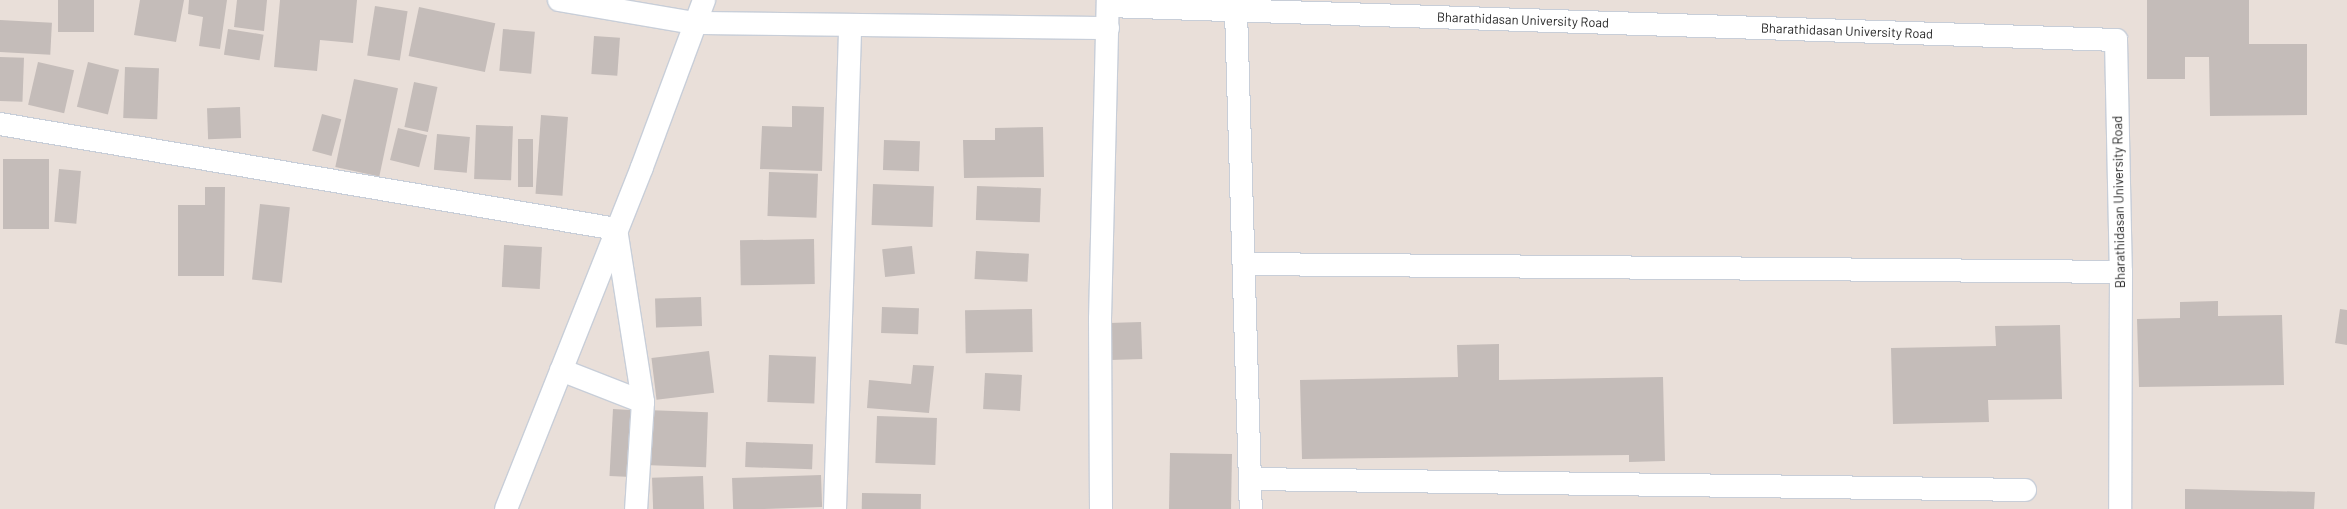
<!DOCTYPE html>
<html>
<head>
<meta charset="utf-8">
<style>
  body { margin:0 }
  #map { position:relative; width:2347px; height:509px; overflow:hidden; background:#e9dfd9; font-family:Barlow,sans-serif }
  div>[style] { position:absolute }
  .building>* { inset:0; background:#c4bcb9; transform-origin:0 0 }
  .roads { filter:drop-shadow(1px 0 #c8ced8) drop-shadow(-1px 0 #c8ced8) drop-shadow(0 1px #c8ced8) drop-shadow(0 -1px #c8ced8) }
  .minor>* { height:22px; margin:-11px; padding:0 11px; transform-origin:11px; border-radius:11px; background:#fff }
  .secondary>* { height:22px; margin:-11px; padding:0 11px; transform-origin:11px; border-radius:11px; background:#fff }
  span { translate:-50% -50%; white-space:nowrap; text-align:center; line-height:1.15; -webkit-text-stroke:3px #fff; paint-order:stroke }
  .street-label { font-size:13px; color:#272727 }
</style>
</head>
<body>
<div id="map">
  <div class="building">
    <div style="left:58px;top:0;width:36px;height:32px"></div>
    <div style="clip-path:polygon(140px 0,184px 0,176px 42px,134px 35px)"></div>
    <div style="clip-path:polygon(189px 0,227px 0,220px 49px,199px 46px,203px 17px,188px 14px)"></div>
    <div style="clip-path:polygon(237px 0,267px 0,264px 31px,234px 27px)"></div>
    <div style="clip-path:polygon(280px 0,357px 0,353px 43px,320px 40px,317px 71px,274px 67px)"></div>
    <div style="clip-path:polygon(2147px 0,2249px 0,2249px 44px,2307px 44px,2307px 115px,2210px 116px,2209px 57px,2185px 57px,2185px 79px,2147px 79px)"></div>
    <div style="left:375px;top:6px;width:33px;height:50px;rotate:9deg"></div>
    <div style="left:419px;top:7px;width:78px;height:50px;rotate:12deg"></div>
    <div style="left:0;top:20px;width:52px;height:32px;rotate:3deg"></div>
    <div style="left:228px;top:29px;width:36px;height:26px;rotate:9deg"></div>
    <div style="left:503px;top:29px;width:32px;height:42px;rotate:5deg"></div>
    <div style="left:594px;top:36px;width:26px;height:38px;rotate:4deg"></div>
    <div style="left:0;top:57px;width:24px;height:44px;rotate:2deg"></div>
    <div style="left:38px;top:62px;width:37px;height:44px;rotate:13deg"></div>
    <div style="left:88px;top:62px;width:32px;height:46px;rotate:14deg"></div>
    <div style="left:125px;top:67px;width:34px;height:51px;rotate:2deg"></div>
    <div style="left:354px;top:79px;width:45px;height:90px;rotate:12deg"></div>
    <div style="left:414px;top:82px;width:24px;height:46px;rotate:12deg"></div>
    <div style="clip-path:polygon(792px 106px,824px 107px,822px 171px,760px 169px,762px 126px,792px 127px)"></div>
    <div style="left:240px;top:107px;width:31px;height:33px;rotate:88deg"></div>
    <div style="left:322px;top:114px;width:20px;height:38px;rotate:15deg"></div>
    <div style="left:541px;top:115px;width:27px;height:79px;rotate:4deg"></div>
    <div style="left:476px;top:125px;width:37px;height:54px;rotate:2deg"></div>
    <div style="clip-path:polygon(1043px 127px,1044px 177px,964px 178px,963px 140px,995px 140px,995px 128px)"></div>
    <div style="left:398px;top:128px;width:30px;height:33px;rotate:14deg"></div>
    <div style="left:437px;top:134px;width:33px;height:36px;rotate:5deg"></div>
    <div style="left:518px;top:139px;width:15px;height:48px"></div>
    <div style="left:884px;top:140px;width:36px;height:30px;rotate:2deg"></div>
    <div style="left:3px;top:159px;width:46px;height:70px"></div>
    <div style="left:59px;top:169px;width:22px;height:53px;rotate:5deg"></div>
    <div style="left:769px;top:172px;width:49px;height:44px;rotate:2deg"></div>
    <div style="left:873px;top:184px;width:61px;height:41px;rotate:2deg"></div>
    <div style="left:977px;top:186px;width:64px;height:34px;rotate:2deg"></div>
    <div style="clip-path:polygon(205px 187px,225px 187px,224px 276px,178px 276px,178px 205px,205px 205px)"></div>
    <div style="left:260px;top:204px;width:30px;height:76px;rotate:6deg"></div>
    <div style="left:814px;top:239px;width:45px;height:74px;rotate:89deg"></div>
    <div style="left:504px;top:245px;width:38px;height:42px;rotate:3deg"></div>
    <div style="left:912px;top:246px;width:28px;height:30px;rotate:84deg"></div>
    <div style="left:976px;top:251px;width:53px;height:28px;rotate:3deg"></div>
    <div style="left:701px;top:297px;width:29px;height:46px;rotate:88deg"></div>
    <div style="clip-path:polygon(2218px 301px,2218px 316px,2282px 315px,2284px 385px,2139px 387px,2137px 319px,2180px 318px,2180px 302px)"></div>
    <div style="left:882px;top:307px;width:37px;height:26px;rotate:2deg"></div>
    <div style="left:1032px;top:309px;width:43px;height:67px;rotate:89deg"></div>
    <div style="clip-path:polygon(2340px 309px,2347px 310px,2347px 345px,2335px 343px)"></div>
    <div style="left:1141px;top:322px;width:37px;height:32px;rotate:88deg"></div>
    <div style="clip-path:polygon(2060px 325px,2062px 399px,1988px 400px,1989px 422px,1893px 424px,1891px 348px,1996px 346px,1995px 326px)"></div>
    <div style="clip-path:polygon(1499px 344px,1499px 380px,1663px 377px,1665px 461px,1629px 462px,1629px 455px,1302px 459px,1300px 380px,1458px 377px,1457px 345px)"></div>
    <div style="left:709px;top:351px;width:42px;height:58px;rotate:83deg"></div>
    <div style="left:769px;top:355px;width:47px;height:47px;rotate:2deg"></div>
    <div style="clip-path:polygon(913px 365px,934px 366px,929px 413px,867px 408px,869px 380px,911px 384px)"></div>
    <div style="left:985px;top:373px;width:37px;height:36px;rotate:3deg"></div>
    <div style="left:613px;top:409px;width:22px;height:67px;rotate:3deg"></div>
    <div style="left:646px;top:410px;width:62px;height:55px;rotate:2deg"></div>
    <div style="left:877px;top:416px;width:60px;height:47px;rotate:2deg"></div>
    <div style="left:746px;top:442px;width:67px;height:25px;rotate:2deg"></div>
    <div style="left:1170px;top:453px;width:62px;height:56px;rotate:1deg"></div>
    <div style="left:821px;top:475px;width:32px;height:89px;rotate:88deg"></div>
    <div style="left:703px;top:476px;width:33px;height:51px;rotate:88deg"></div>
    <div style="clip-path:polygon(2185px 489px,2315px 492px,2314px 509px,2185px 509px)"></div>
    <div style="left:862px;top:493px;width:59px;height:16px;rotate:1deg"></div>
  </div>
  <div class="roads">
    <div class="minor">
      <div style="left:559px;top:0;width:137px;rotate:9.7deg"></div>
      <div style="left:694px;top:23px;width:414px;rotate:0.7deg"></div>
      <div style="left:1108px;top:6px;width:1009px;rotate:1.93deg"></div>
      <div style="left:2116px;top:40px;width:232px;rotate:88.8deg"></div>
      <div style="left:2121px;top:272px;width:237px;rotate:90.2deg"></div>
      <div style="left:1236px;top:11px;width:498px;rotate:88.3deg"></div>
      <div style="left:0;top:124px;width:625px;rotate:9.67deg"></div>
      <div style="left:616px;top:229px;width:175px;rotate:81.1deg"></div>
      <div style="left:643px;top:402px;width:107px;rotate:93.7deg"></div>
      <div style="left:1244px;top:264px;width:877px;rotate:0.52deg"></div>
      <div style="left:561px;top:370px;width:88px;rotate:21.3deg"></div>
      <div style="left:1250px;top:479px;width:775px;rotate:0.81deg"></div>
      <div style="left:506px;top:509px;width:368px;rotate:-68.3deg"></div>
      <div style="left:642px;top:167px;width:178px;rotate:-69.6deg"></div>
      <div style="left:835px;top:509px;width:483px;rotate:-88.2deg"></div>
    </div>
    <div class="secondary">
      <div style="left:1101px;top:509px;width:190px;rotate:-90.3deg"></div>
      <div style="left:1100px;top:319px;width:319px;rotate:-88.6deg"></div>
    </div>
  </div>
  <div class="street-label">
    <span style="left:1523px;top:20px;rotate:2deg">Bharathidasan University Road</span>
    <span style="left:1847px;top:31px;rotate:2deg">Bharathidasan University Road</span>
    <span style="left:2119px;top:202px;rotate:-91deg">Bharathidasan University Road</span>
  </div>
</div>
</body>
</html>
